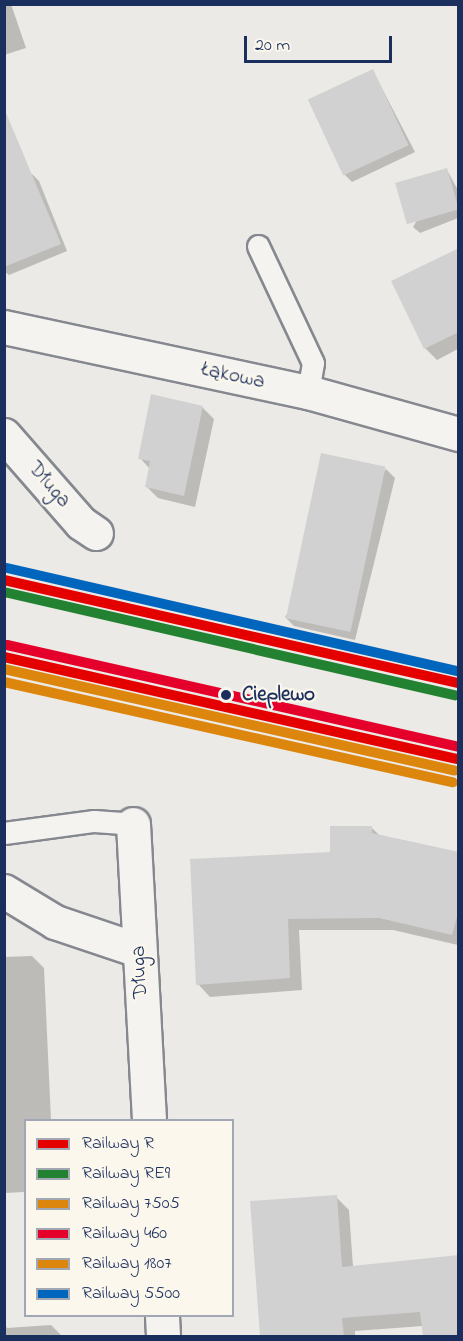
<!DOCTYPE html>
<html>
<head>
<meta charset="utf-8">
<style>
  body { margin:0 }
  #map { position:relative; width:463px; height:1341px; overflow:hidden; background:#eceae6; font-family:"Indie Flower",sans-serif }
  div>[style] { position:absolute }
  .shadow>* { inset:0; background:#0003 }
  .building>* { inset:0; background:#d2d1d1; transform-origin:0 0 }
  .roads { filter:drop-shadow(2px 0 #85888f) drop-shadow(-2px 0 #85888f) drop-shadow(0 2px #85888f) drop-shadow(0 -2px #85888f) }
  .lane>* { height:21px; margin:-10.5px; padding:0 10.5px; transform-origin:10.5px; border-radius:10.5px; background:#f4f3ef }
  .street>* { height:33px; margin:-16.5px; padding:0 16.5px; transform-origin:16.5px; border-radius:16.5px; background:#f4f3ef }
  .rail-1>* { height:10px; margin:-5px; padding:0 5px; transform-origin:5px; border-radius:5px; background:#e50000 }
  .rail-2>* { height:10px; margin:-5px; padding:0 5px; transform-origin:5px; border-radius:5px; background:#238132 }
  .rail-3>* { height:10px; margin:-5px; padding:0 5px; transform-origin:5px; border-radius:5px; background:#dd860e }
  .rail-4>* { height:10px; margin:-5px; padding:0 5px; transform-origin:5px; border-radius:5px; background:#e4002b }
  .rail-5>* { height:10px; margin:-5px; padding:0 5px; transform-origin:5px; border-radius:5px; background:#dd860e }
  .rail-6>* { height:10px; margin:-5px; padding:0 5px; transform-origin:5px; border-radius:5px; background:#0065bd }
  .dots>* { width:16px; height:16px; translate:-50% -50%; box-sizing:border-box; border:3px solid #fbf7ec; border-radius:50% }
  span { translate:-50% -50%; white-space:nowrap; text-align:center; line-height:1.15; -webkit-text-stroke:4.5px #fbf7ec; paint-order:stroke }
  .street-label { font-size:21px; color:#1b2f5e }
  .stop-label { font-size:21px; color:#1b2f5e; font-weight:700 }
  .left { translate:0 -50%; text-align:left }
  .frame { position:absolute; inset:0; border:6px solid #1b2f5e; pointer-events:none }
  .legend { position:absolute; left:24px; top:1119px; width:210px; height:198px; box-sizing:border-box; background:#fbf7ec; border:2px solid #a1a7b3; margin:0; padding:8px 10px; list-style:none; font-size:18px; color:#1b2f5e }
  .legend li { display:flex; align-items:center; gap:12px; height:30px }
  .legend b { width:30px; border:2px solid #a1a7b3 }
  .scale { position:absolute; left:244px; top:36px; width:148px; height:27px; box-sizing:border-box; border:3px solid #1b2f5e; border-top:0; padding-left:8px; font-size:18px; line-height:21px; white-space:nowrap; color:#1b2f5e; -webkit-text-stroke:4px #fbf7ec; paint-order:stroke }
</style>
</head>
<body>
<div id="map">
  <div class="shadow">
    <div style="clip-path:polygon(4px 4px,11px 4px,26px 48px,4px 55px)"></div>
    <div style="clip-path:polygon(373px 71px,415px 152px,352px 182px,345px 175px)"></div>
    <div style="clip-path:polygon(447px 170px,458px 190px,458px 218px,420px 233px,413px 227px)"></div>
    <div style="clip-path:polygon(32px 174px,39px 181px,67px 251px,9px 275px,4px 271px,4px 185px)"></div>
    <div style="clip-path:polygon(458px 254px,458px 349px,437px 360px,425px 348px)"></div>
    <div style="clip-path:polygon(202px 407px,214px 419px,195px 507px,158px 498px,146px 486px,150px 469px,140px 458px)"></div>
    <div style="clip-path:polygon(386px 469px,395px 478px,355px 640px,294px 626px,285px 617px)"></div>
    <div style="clip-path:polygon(371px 827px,380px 836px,458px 854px,458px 945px,393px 930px,299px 930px,302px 990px,210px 997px,198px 984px,331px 854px)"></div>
    <div style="clip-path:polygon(32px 956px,44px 968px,51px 1120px,26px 1120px,24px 1192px,4px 1193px,4px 957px)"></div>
    <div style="clip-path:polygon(336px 1197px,349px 1210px,353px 1267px,458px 1256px,458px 1336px,424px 1336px,423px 1326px,355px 1331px,355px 1336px,261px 1336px,251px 1203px)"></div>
    <div style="clip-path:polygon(4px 1322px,7px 1328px,51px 1325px,62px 1336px,4px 1336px)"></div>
  </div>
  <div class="building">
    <div style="left:373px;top:69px;width:84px;height:72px;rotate:65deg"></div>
    <div style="clip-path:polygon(4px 108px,61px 244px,4px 267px)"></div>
    <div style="left:447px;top:168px;width:43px;height:54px;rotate:74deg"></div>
    <div style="clip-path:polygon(459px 248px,459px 332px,424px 349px,391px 281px)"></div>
    <div style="clip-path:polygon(151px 394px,203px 406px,184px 496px,145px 487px,150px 461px,138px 459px)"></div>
    <div style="left:321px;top:453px;width:66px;height:169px;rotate:12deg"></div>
    <div style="clip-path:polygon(330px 826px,372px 826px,372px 833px,459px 852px,459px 910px,452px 935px,379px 918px,288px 919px,290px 978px,196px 985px,190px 859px,330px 852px)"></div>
    <div style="clip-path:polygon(337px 1195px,342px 1267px,459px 1255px,459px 1336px,423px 1336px,420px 1312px,342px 1318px,344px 1336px,260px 1336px,250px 1201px)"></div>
  </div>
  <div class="roads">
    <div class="lane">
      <div style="left:258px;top:246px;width:129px;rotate:64.8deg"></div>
      <div style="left:313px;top:363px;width:29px;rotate:100deg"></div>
      <div style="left:4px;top:833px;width:91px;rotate:-7.6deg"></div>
      <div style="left:94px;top:821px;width:39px;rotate:4deg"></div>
    </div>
    <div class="street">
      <div style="left:4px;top:327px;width:311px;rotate:12.1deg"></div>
      <div style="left:308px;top:392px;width:156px;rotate:15.6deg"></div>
      <div style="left:4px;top:435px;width:117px;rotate:48.8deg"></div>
      <div style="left:81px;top:523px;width:18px;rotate:34deg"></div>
      <div style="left:133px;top:824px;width:296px;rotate:86.9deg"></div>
      <div style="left:4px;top:891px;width:60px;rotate:31.3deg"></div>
      <div style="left:55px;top:922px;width:88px;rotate:18.6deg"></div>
      <div style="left:162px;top:1316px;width:20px;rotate:87deg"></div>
    </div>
  </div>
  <div class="rail-1">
    <div style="left:4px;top:580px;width:466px;rotate:12.8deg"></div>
    <div style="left:4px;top:657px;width:465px;rotate:12.7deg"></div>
  </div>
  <div class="rail-2">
    <div style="left:4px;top:592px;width:463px;rotate:12.9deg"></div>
  </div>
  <div class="rail-3">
    <div style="left:4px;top:669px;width:462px;rotate:12.7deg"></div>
  </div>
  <div class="rail-4">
    <div style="left:7px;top:645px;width:462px;rotate:12.7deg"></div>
  </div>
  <div class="rail-5">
    <div style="left:4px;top:682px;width:460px;rotate:12.6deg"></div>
  </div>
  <div class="rail-6">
    <div style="left:7px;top:568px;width:463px;rotate:12.9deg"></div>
  </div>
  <div class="dots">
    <div style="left:226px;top:695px;background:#1b2f5e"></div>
  </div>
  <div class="street-label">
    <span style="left:233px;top:376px;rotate:12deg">Łąkowa</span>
    <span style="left:49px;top:485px;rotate:49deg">Długa</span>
    <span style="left:140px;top:972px;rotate:-93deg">Długa</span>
  </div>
  <div class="stop-label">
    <span class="left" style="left:242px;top:695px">Cieplewo</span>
  </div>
  <div class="frame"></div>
  <ul class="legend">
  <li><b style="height:8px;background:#e50000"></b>Railway R</li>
  <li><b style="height:8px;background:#238132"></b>Railway RE9</li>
  <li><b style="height:8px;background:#dd860e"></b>Railway 7505</li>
  <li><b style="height:8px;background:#e4002b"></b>Railway 460</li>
  <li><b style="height:8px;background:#dd860e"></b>Railway 1807</li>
  <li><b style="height:8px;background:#0065bd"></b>Railway 5500</li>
  </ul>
  <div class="scale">20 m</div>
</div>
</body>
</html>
